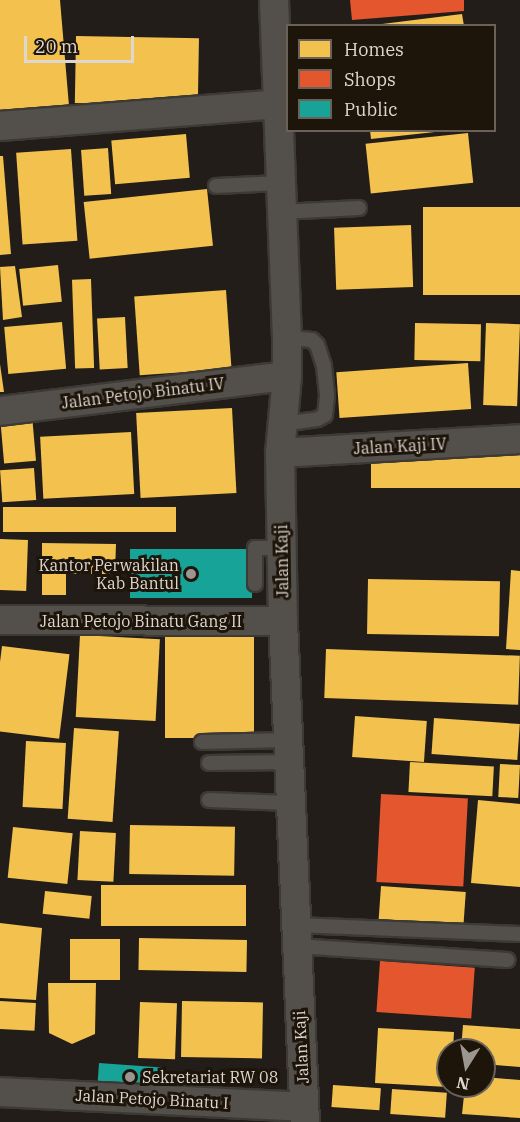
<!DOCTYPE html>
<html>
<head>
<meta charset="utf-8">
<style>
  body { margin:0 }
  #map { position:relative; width:520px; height:1122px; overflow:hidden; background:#221d18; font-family:"IBM Plex Serif",serif }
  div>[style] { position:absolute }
  .homes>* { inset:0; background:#f2c14e; transform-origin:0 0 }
  .shops>* { inset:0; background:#e4572e; transform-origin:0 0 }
  .public>* { inset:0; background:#17a398; transform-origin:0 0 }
  .roads { filter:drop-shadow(2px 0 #3d3935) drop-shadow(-2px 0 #3d3935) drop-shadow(0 2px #3d3935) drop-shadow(0 -2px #3d3935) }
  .lane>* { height:14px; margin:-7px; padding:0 7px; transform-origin:7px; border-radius:7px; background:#534f4a }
  .street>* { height:28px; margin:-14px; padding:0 14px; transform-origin:14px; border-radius:14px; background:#534f4a }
  .dots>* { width:16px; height:16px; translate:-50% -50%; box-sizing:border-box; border:3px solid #1d140a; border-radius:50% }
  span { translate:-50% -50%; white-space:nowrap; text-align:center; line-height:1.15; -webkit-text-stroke:6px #1d140a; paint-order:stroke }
  .street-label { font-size:16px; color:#ded7d0 }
  .poi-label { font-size:16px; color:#ded7d0 }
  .right { translate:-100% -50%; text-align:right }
  .left { translate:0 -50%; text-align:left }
  .legend { position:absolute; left:286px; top:24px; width:210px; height:108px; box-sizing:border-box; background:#1d140a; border:2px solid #6a6259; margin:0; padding:8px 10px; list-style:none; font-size:18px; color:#ded7d0 }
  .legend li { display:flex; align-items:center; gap:12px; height:30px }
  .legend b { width:30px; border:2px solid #6a6259 }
  .north { position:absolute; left:436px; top:1038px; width:60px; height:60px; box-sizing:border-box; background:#1d140a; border:2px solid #6a6259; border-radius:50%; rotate:191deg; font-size:16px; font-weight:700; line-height:24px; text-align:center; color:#ded7d0 }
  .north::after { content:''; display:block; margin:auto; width:21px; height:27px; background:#9c9690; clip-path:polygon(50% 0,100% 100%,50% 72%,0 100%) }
  .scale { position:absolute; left:24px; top:36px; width:110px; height:27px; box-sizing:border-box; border:3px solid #ded7d0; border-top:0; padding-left:8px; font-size:18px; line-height:21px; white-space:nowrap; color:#ded7d0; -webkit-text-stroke:4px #1d140a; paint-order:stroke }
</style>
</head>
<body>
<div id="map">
  <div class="homes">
    <div style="clip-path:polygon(0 0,60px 0,69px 106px,0 111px)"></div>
    <div style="clip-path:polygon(462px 14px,464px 26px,382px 26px,382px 24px)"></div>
    <div style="left:76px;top:36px;width:123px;height:67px;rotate:1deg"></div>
    <div style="clip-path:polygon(370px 130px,435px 130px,435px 132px,371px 139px)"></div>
    <div style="left:468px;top:133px;width:50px;height:103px;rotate:84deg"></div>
    <div style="left:186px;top:134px;width:44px;height:75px;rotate:85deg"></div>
    <div style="left:108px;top:148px;width:46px;height:27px;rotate:86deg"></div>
    <div style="left:71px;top:149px;width:92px;height:55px;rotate:86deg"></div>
    <div style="clip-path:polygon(0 156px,3px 156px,11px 254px,0 255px)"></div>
    <div style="left:207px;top:189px;width:57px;height:124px;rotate:84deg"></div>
    <div style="left:423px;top:207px;width:97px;height:88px"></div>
    <div style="left:411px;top:225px;width:62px;height:77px;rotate:88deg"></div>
    <div style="left:58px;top:265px;width:37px;height:39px;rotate:84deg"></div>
    <div style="clip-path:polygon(15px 266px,22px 317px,3px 320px,0 267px)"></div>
    <div style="left:91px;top:279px;width:89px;height:19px;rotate:88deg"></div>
    <div style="left:226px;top:290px;width:79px;height:92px;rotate:86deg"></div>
    <div style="left:125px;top:317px;width:51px;height:28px;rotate:87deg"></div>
    <div style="left:62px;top:322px;width:47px;height:58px;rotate:85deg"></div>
    <div style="left:415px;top:323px;width:66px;height:37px;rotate:1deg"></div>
    <div style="left:486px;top:323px;width:34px;height:82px;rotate:2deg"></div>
    <div style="left:468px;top:363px;width:46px;height:132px;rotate:86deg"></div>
    <div style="clip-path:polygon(0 364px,4px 392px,0 392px)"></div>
    <div style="left:232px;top:408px;width:85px;height:96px;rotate:87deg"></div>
    <div style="left:32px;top:415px;width:46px;height:32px;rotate:85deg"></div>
    <div style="left:131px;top:432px;width:62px;height:91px;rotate:87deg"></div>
    <div style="left:520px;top:446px;width:42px;height:149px;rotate:90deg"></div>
    <div style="left:34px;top:468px;width:32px;height:34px;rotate:86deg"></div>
    <div style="left:176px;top:507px;width:25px;height:173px;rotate:90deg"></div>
    <div style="left:0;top:539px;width:28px;height:51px;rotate:2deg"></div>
    <div style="clip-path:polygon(42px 543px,116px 544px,115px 574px,66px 574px,66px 595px,42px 595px)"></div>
    <div style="clip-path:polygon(511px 570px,520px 571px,520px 650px,506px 649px)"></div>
    <div style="left:368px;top:579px;width:132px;height:55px;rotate:1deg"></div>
    <div style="left:165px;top:634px;width:89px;height:104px"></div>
    <div style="left:80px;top:635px;width:80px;height:82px;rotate:3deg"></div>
    <div style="left:2px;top:646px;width:68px;height:85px;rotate:7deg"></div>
    <div style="left:326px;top:649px;width:194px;height:49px;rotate:2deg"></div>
    <div style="left:355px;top:716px;width:72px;height:41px;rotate:4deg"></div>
    <div style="left:434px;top:718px;width:86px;height:36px;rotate:4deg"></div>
    <div style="left:74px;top:728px;width:45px;height:91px;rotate:4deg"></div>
    <div style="left:26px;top:741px;width:40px;height:66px;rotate:3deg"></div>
    <div style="left:410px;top:762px;width:84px;height:30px;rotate:3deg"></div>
    <div style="left:500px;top:764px;width:20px;height:33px;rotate:3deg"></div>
    <div style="clip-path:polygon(478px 800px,520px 804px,520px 887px,471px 883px)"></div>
    <div style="left:130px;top:825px;width:105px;height:49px;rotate:1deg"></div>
    <div style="left:13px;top:827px;width:60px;height:51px;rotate:6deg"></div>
    <div style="left:80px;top:831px;width:36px;height:49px;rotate:3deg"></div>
    <div style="left:101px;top:885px;width:145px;height:41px"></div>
    <div style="left:381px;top:886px;width:85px;height:33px;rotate:4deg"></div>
    <div style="left:45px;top:891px;width:47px;height:23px;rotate:6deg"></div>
    <div style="clip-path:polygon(0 923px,42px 928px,36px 1000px,0 998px)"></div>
    <div style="left:139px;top:938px;width:108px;height:32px;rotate:1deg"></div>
    <div style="left:70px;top:939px;width:50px;height:41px"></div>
    <div style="clip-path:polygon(48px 983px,96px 983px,95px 1034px,72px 1044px,49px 1033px)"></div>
    <div style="left:0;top:1001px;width:36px;height:28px;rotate:3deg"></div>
    <div style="left:182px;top:1001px;width:81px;height:56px;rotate:1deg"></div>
    <div style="left:140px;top:1002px;width:37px;height:56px;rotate:2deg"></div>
    <div style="clip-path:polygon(463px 1025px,520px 1029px,520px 1067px,484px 1064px,484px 1050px,461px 1050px)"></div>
    <div style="clip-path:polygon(378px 1028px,454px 1032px,453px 1050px,448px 1050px,448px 1087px,375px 1083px)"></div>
    <div style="clip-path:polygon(484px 1077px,520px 1080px,520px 1118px,462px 1114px,465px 1086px,484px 1086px)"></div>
    <div style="left:333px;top:1085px;width:48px;height:22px;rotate:4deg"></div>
    <div style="left:392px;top:1089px;width:55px;height:25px;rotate:4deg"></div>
  </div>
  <div class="shops">
    <div style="clip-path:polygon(350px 0,464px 0,464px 11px,352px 20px)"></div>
    <div style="left:381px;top:794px;width:87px;height:88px;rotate:3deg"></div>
    <div style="left:380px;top:961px;width:95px;height:51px;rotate:4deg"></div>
  </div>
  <div class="public">
    <div style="left:130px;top:549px;width:122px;height:49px"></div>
    <div style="left:99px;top:1063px;width:63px;height:24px;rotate:4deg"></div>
  </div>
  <div class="roads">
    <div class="lane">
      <div style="left:216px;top:186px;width:64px;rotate:-2.7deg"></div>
      <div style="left:281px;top:212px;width:78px;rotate:-2.9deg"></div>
      <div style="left:283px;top:424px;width:35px;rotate:-8deg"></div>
      <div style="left:318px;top:419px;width:8px;rotate:-30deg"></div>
      <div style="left:325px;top:415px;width:20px;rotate:-84deg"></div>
      <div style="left:327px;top:395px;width:29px;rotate:-96deg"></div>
      <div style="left:324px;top:366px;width:22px;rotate:-108deg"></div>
      <div style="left:317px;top:345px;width:7px;rotate:-135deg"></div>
      <div style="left:312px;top:340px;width:25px;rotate:-175deg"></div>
      <div style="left:255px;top:584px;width:36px;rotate:-90deg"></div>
      <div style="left:255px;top:548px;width:27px"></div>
      <div style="left:202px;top:742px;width:86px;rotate:-1.3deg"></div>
      <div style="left:209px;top:763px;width:80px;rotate:-0.7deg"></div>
      <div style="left:209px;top:800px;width:81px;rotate:2.1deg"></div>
      <div style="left:295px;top:925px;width:225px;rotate:2.3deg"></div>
      <div style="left:296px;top:946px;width:212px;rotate:3.8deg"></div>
    </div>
    <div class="street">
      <div style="left:274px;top:0;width:338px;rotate:87.8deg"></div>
      <div style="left:287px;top:338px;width:38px;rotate:90deg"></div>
      <div style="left:287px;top:376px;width:77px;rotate:95.2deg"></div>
      <div style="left:280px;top:453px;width:168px;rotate:89deg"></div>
      <div style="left:283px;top:621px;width:501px;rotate:87.49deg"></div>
      <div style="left:0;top:126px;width:278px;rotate:-4.5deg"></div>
      <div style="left:0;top:411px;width:289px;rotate:-7deg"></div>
      <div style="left:280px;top:453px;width:240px;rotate:-3.3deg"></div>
      <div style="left:0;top:620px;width:283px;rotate:0.2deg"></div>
      <div style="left:0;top:1092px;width:304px;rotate:2.8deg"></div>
    </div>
  </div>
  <div class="dots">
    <div style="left:191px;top:574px;background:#9c9690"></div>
    <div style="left:130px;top:1077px;background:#9c9690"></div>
  </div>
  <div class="street-label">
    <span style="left:143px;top:393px;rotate:-7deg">Jalan Petojo Binatu IV</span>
    <span style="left:400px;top:446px;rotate:-3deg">Jalan Kaji IV</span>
    <span style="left:282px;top:561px;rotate:-91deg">Jalan Kaji</span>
    <span style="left:141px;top:621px">Jalan Petojo Binatu Gang II</span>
    <span style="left:301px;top:1047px;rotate:-93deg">Jalan Kaji</span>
    <span style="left:152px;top:1099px;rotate:3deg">Jalan Petojo Binatu I</span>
  </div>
  <div class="poi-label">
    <span class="right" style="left:179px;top:574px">Kantor Perwakilan<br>Kab Bantul</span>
    <span class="left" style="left:142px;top:1077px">Sekretariat RW 08</span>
  </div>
  <ul class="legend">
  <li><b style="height:16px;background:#f2c14e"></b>Homes</li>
  <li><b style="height:16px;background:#e4572e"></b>Shops</li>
  <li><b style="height:16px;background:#17a398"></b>Public</li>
  </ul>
  <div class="north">N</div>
  <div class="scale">20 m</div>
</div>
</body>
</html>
